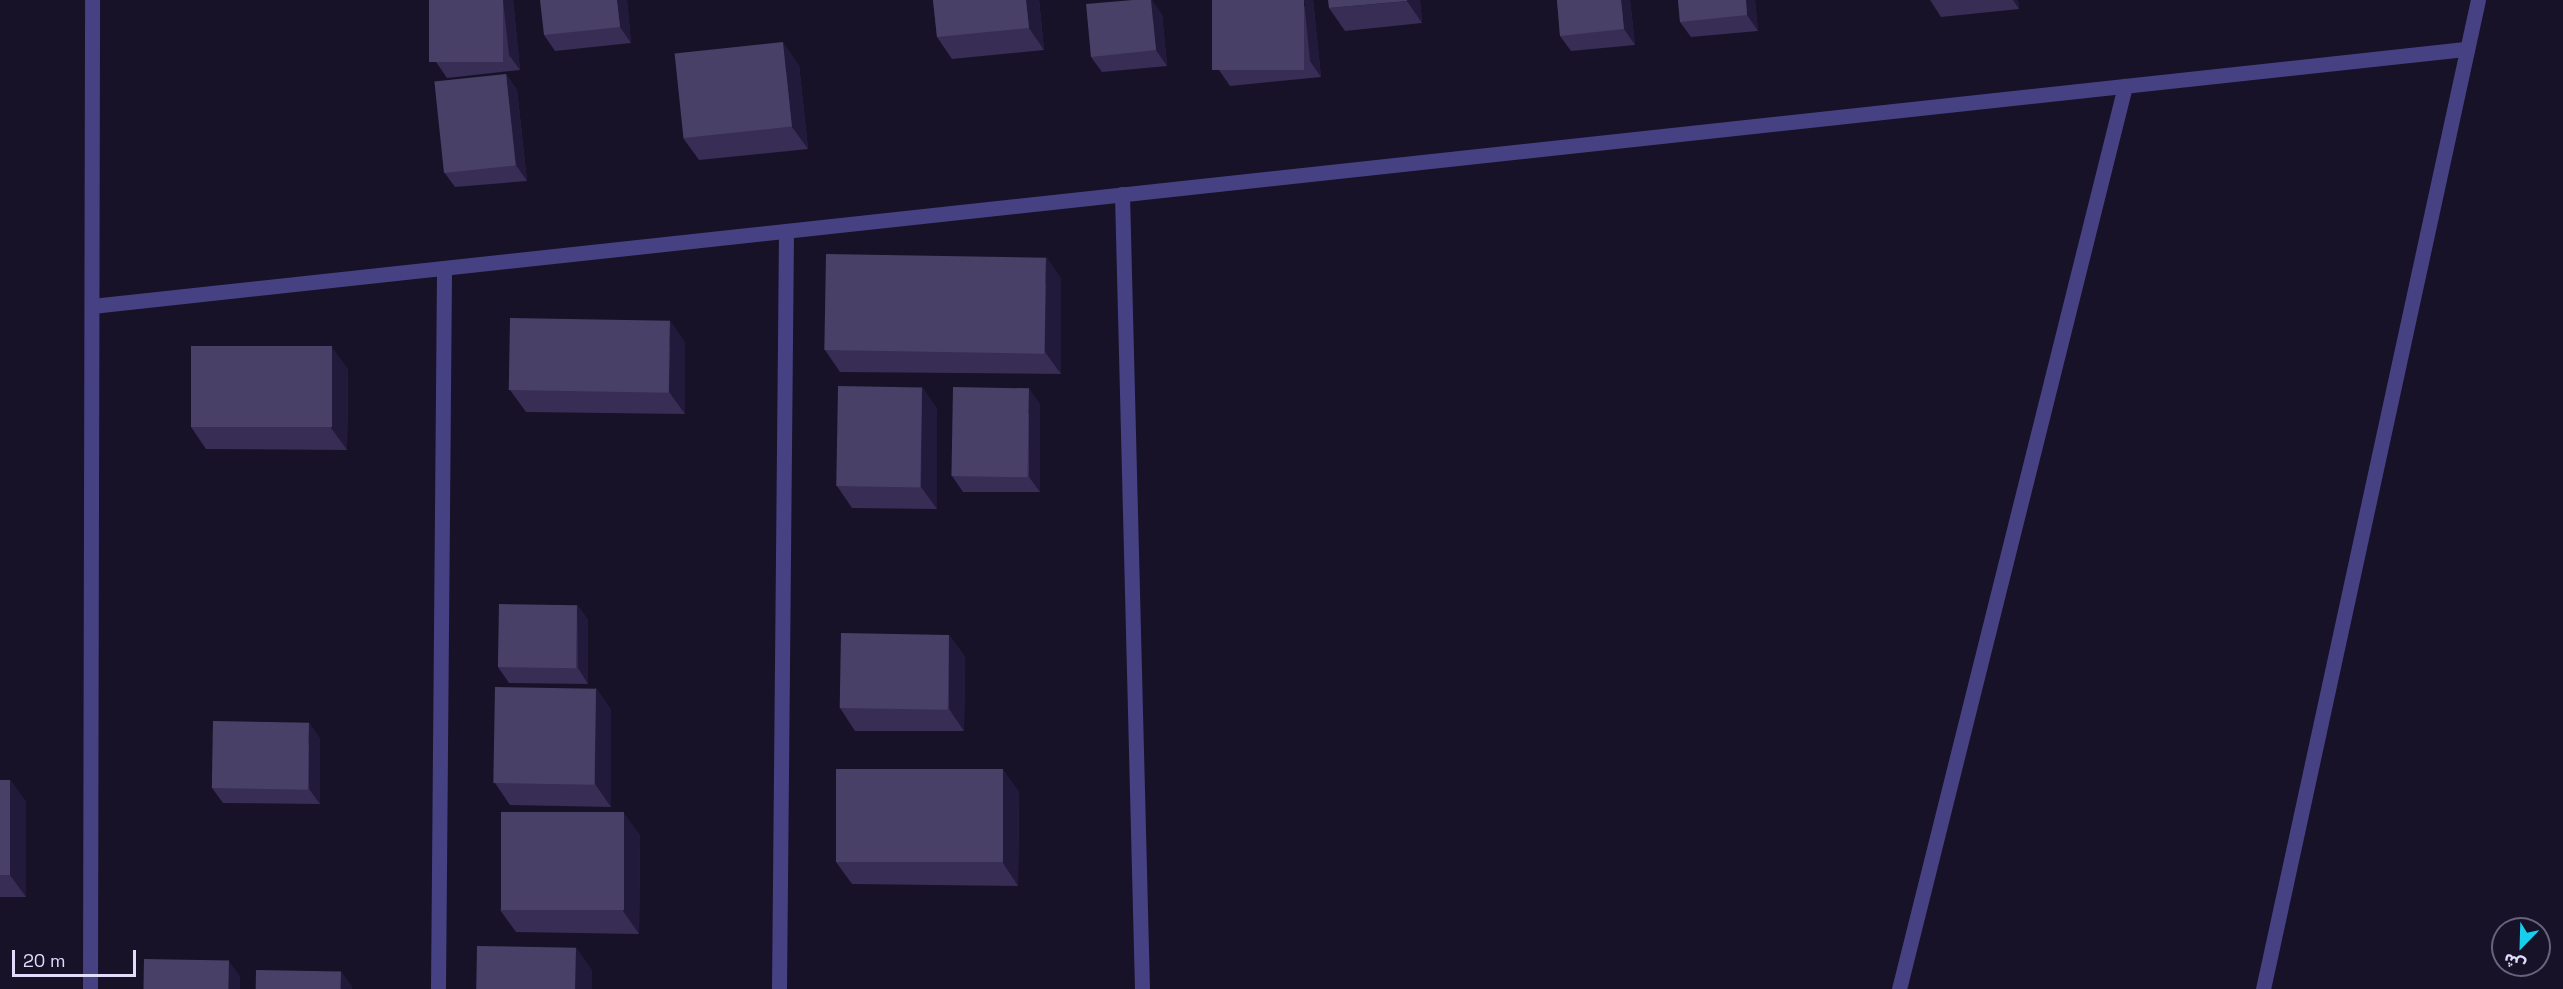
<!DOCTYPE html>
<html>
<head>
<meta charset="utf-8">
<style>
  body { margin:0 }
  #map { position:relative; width:2563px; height:989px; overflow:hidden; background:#171228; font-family:"Space Grotesk","Noto Sans Arabic",sans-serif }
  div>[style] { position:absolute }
  .minor>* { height:15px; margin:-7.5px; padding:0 7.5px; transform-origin:7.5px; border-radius:7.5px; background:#464183 }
  .wall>* { inset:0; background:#372d55 }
  .shaded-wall>* { inset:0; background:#221a3b }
  .building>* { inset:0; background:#494067; transform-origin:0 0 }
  span { translate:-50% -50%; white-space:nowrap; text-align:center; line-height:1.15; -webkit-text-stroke:4.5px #171228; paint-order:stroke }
  .north { position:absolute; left:2491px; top:917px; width:60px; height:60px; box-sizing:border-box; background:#171228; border:2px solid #68637d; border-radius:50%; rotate:203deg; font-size:16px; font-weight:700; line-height:24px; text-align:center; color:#e1dcfc }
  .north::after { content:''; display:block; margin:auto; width:21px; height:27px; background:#17cfed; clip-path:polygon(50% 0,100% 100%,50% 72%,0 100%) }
  .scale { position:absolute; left:12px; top:950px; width:124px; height:27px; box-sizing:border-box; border:3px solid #e1dcfc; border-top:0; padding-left:8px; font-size:18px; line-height:21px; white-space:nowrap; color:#e1dcfc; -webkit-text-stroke:4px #171228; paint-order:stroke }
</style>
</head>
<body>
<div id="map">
  <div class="minor">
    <div style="left:1122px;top:194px;width:795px;rotate:88.56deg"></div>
    <div style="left:92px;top:306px;width:2389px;rotate:-6.18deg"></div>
    <div style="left:90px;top:989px;width:989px;rotate:-89.88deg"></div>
    <div style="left:438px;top:989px;width:721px;rotate:-89.52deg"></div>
    <div style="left:779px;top:989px;width:758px;rotate:-89.47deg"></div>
    <div style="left:1899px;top:989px;width:931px;rotate:-75.95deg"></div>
    <div style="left:2263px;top:989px;width:1012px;rotate:-77.74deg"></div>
  </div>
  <div class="wall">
    <div style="clip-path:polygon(429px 0,513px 0,520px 70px,447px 78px,436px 62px)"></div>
    <div style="clip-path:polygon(627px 0,631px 43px,555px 51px,544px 35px)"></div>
    <div style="clip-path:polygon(933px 0,1039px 0,1044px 50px,952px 59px,937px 37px)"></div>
    <div style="clip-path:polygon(1313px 0,1321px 77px,1230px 86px,1219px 70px)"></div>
    <div style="clip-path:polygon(1420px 0,1422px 23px,1345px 31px,1329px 8px)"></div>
    <div style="clip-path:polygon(1557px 0,1630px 0,1635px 45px,1571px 51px,1560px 36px)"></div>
    <div style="clip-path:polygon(1678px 0,1755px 0,1758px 31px,1691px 37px,1680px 22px)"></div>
    <div style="clip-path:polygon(1930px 0,2018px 0,2019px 9px,1941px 17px)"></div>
    <div style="clip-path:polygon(1162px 14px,1167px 66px,1102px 72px,1091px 57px)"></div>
    <div style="clip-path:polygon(799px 65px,808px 149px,699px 160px,683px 138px)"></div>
    <div style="clip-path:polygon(506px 74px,517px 90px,527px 181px,455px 187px,444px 172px)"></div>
    <div style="clip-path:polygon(1061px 278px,1061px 374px,840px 372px,825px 350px)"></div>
    <div style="clip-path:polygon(685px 342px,685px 414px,526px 412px,510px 390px)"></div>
    <div style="clip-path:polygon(348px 369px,347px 450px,206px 449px,191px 427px)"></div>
    <div style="clip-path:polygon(922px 387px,937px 409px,937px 509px,852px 508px,837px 486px)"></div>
    <div style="clip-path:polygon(1040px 404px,1040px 492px,963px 492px,952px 476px)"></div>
    <div style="clip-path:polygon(577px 605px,588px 620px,588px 684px,509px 683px,498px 667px)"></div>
    <div style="clip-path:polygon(949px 635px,965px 657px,964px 731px,855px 731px,840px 708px)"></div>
    <div style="clip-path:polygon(596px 688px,611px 710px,611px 807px,510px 805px,495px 783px)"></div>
    <div style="clip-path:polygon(320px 738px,320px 804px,223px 803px,212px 788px)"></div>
    <div style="clip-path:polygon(1003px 770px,1019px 792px,1018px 886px,852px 884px,836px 862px)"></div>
    <div style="clip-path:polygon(0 780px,10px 780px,26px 802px,26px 897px,0 897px)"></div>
    <div style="clip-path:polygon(640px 835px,639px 934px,516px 932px,500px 910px)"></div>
  </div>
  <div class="shaded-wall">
    <div style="clip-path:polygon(503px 0,513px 0,520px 70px,509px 55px)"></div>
    <div style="clip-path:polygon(617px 0,627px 0,631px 43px,620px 27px)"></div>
    <div style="clip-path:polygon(1026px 0,1039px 0,1044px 50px,1029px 28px)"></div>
    <div style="clip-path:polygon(1151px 0,1152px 0,1162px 14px,1167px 66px,1156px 50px)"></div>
    <div style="clip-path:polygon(1304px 0,1313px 0,1321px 77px,1310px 61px)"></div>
    <div style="clip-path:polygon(1407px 0,1420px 0,1422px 23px,1407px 1px)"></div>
    <div style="clip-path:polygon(1621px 0,1630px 0,1635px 45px,1624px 29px)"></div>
    <div style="clip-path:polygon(1746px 0,1755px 0,1758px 31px,1747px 15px)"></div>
    <div style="clip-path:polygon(2013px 0,2018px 0,2019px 9px)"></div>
    <div style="clip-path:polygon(783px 42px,799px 65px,808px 149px,792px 127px)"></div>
    <div style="clip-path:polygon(506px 74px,517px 90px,527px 181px,516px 165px)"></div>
    <div style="clip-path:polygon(1046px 256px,1061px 278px,1061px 374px,1045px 352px)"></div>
    <div style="clip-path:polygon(670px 320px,685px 342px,685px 414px,669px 392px)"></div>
    <div style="clip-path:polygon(332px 347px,348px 369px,347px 450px,331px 428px)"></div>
    <div style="clip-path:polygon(922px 387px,937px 409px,937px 509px,921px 487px)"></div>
    <div style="clip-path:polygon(1029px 388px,1040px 404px,1040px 492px,1029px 477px)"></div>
    <div style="clip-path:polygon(577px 605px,588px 620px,588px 684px,578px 668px)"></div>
    <div style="clip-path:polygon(949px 635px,965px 657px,964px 731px,949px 709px)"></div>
    <div style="clip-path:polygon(596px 688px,611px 710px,611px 807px,595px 784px)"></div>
    <div style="clip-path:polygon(309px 722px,320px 738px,320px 804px,309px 789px)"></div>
    <div style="clip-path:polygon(1003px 770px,1019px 792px,1018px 886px,1003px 863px)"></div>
    <div style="clip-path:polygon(10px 780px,26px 802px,26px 897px,10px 875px)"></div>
    <div style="clip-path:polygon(624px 813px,640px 835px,639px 934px,623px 911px)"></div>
    <div style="clip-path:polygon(576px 947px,592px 970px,592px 989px,576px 989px)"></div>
    <div style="clip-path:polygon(229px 961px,240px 976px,240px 989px,229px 989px)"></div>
    <div style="clip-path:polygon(341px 971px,352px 986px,352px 989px,341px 989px)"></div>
  </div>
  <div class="building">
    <div style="left:429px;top:0;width:74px;height:62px"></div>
    <div style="clip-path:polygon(540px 0,617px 0,620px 27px,544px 35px)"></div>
    <div style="clip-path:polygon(933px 0,1026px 0,1029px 28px,937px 37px)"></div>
    <div style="clip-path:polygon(1133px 0,1151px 0,1156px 50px,1091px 57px,1086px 4px)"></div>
    <div style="left:1212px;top:0;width:92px;height:70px"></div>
    <div style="clip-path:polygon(1328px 0,1407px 0,1407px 1px,1329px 8px)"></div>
    <div style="clip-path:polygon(1557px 0,1621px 0,1624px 29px,1560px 36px)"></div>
    <div style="clip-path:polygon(1678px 0,1746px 0,1747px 15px,1680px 22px)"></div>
    <div style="left:783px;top:42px;width:85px;height:109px;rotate:84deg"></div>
    <div style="left:506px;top:74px;width:92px;height:72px;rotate:84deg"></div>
    <div style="left:826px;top:254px;width:220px;height:96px;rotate:1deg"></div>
    <div style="left:510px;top:318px;width:160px;height:72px;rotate:1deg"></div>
    <div style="left:191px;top:346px;width:141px;height:81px"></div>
    <div style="left:838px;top:386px;width:84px;height:100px;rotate:1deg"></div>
    <div style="left:953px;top:387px;width:76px;height:89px;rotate:1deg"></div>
    <div style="left:499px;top:604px;width:78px;height:63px;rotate:1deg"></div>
    <div style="left:841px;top:633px;width:108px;height:75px;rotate:1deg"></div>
    <div style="left:495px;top:687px;width:101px;height:96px;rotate:1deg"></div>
    <div style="left:213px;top:721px;width:96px;height:67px;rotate:1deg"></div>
    <div style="left:836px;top:769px;width:167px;height:93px"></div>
    <div style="left:0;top:780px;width:10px;height:95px"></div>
    <div style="left:501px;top:812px;width:123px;height:98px"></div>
    <div style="left:477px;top:946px;width:99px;height:43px;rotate:1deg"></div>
    <div style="left:144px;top:959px;width:85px;height:30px;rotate:1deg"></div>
    <div style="left:256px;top:970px;width:85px;height:19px;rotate:1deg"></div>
  </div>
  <div class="north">ش</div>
  <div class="scale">20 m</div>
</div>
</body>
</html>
